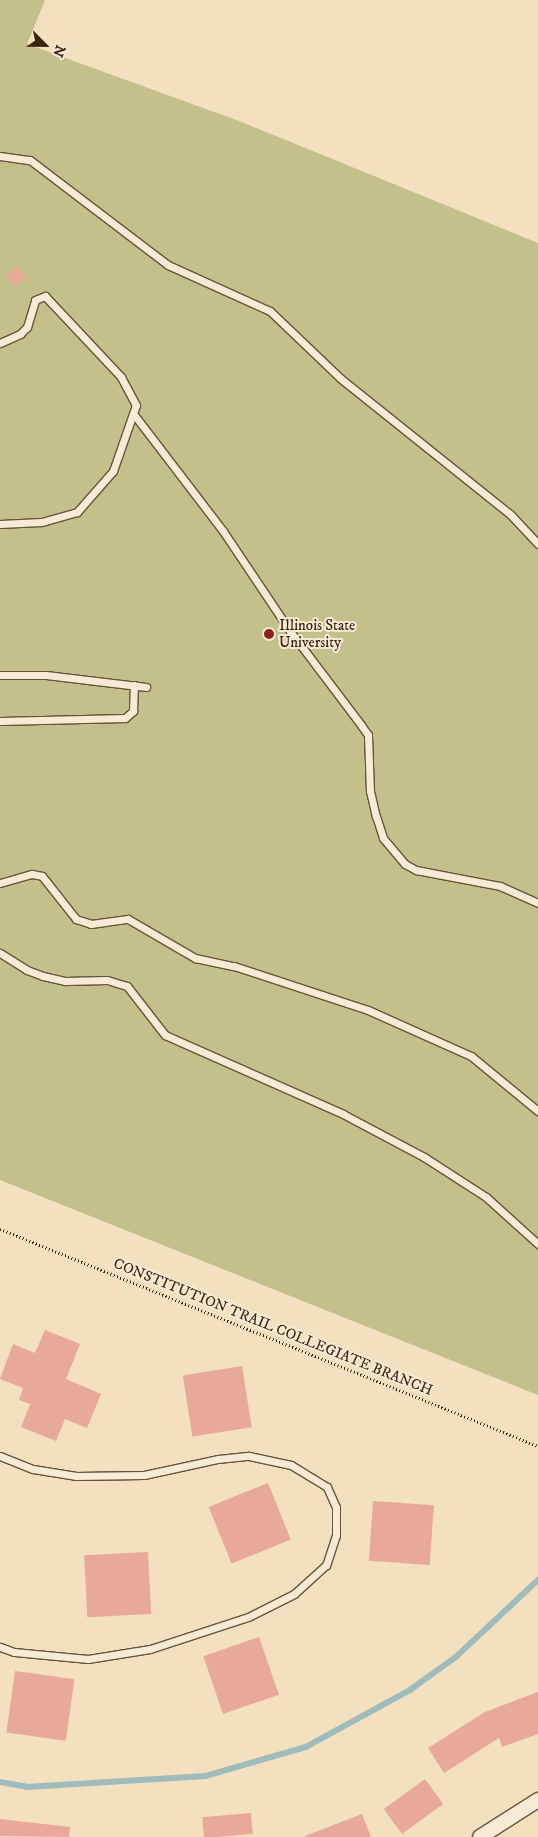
<!DOCTYPE html>
<html>
<head>
<meta charset="utf-8">
<style>
  body { margin:0 }
  #map { position:relative; width:538px; height:1837px; overflow:hidden; background:#f2e0be; font-family:"IM FELL DW Pica",serif }
  div>[style] { position:absolute }
  .green>* { inset:0; background:#c3c08c }
  .stream>* { height:5.5px; margin:-2.75px; padding:0 2.75px; transform-origin:2.75px; border-radius:2.75px; background:#9fbbbb }
  .building>* { inset:0; background:#e8a999; transform-origin:0 0 }
  .path>* { height:3px; margin-top:-1.5px; transform-origin:0; background:repeating-linear-gradient(90deg,#3a240e 0 1px,transparent 0 3.5px) }
  .roads { filter:drop-shadow(1px 0 #68533a) drop-shadow(-1px 0 #68533a) drop-shadow(0 1px #68533a) drop-shadow(0 -1px #68533a) }
  .lane>* { height:7px; margin:-3.5px; padding:0 3.5px; transform-origin:3.5px; border-radius:3.5px; background:#f7ebd5 }
  .street>* { height:14px; margin:-7px; padding:0 7px; transform-origin:7px; border-radius:7px; background:#f7ebd5 }
  .dots>* { width:14px; height:14px; translate:-50% -50%; box-sizing:border-box; border:2px solid #f7ebd5; border-radius:50% }
  span { translate:-50% -50%; white-space:nowrap; text-align:center; line-height:1.15; -webkit-text-stroke:4px #f7ebd5; paint-order:stroke }
  .poi-label { font-size:15px; color:#3a240e }
  .left { translate:0 -50%; text-align:left }
  .street-label { font-size:15px; color:#3a240e }
  .north { position:absolute; left:20px; top:20px; width:50px; height:50px; -webkit-text-stroke:4px #f7ebd5; paint-order:stroke; rotate:113deg; font-size:14px; font-weight:700; line-height:20px; text-align:center; color:#3a240e }
  .north::after { content:''; display:block; margin:auto; width:18px; height:22px; background:#3a240e; clip-path:polygon(50% 0,100% 100%,50% 72%,0 100%) }
</style>
</head>
<body>
<div id="map">
  <div class="green">
    <div style="clip-path:polygon(0 0,45px 0,27px 44px,239px 121px,538px 243px,538px 1395px,0 1180px)"></div>
  </div>
  <div class="stream">
    <div style="left:0;top:1782px;width:27px;rotate:10deg"></div>
    <div style="left:27px;top:1787px;width:179px;rotate:-3.5deg"></div>
    <div style="left:206px;top:1776px;width:104px;rotate:-16.2deg"></div>
    <div style="left:306px;top:1747px;width:119px;rotate:-28.7deg"></div>
    <div style="left:410px;top:1690px;width:57px;rotate:-35.7deg"></div>
    <div style="left:456px;top:1657px;width:112px;rotate:-43.2deg"></div>
  </div>
  <div class="building">
    <div style="left:17px;top:267px;width:14px;height:14px;rotate:51deg"></div>
    <div style="clip-path:polygon(45px 1330px,80px 1344px,66px 1379px,101px 1394px,87px 1428px,65px 1419px,56px 1441px,21px 1427px,30px 1404px,19px 1400px,23px 1388px,0 1379px,13px 1344px,35px 1353px)"></div>
    <div style="left:242px;top:1366px;width:62px;height:60px;rotate:81deg"></div>
    <div style="left:268px;top:1483px;width:61px;height:64px;rotate:68deg"></div>
    <div style="left:373px;top:1501px;width:61px;height:60px;rotate:4deg"></div>
    <div style="left:148px;top:1552px;width:62px;height:64px;rotate:87deg"></div>
    <div style="left:259px;top:1637px;width:61px;height:59px;rotate:71deg"></div>
    <div style="left:15px;top:1671px;width:60px;height:62px;rotate:8deg"></div>
    <div style="clip-path:polygon(538px 1692px,538px 1734px,502px 1747px,499px 1738px,444px 1773px,428px 1748px,485px 1712px)"></div>
    <div style="left:425px;top:1779px;width:31px;height:51px;rotate:54deg"></div>
    <div style="left:251px;top:1813px;width:21px;height:49px;rotate:85deg"></div>
    <div style="clip-path:polygon(362px 1814px,371px 1837px,306px 1837px,305px 1836px)"></div>
    <div style="clip-path:polygon(0 1819px,70px 1827px,69px 1837px,0 1836px)"></div>
  </div>
  <div class="path">
    <div style="left:0;top:1229px;width:580px;rotate:21.97deg"></div>
  </div>
  <div class="roads">
    <div class="lane">
      <div style="left:0;top:156px;width:30px;rotate:8deg"></div>
      <div style="left:30px;top:160px;width:173px;rotate:37.3deg"></div>
      <div style="left:168px;top:265px;width:112px;rotate:24.3deg"></div>
      <div style="left:270px;top:311px;width:97px;rotate:43.7deg"></div>
      <div style="left:340px;top:378px;width:218px;rotate:38.7deg"></div>
      <div style="left:510px;top:514px;width:41px;rotate:47deg"></div>
      <div style="left:0;top:343px;width:22px;rotate:-24deg"></div>
      <div style="left:20px;top:334px;width:10px;rotate:-45deg"></div>
      <div style="left:27px;top:327px;width:28px;rotate:-73deg"></div>
      <div style="left:35px;top:300px;width:11px;rotate:-22deg"></div>
      <div style="left:45px;top:296px;width:111px;rotate:46.8deg"></div>
      <div style="left:121px;top:377px;width:32px;rotate:62deg"></div>
      <div style="left:136px;top:405px;width:70px;rotate:109.2deg"></div>
      <div style="left:113px;top:471px;width:55px;rotate:131.3deg"></div>
      <div style="left:77px;top:512px;width:37px;rotate:164deg"></div>
      <div style="left:41px;top:522px;width:41px;rotate:177.2deg"></div>
      <div style="left:135px;top:416px;width:145px;rotate:52.6deg"></div>
      <div style="left:223px;top:531px;width:120px;rotate:56.2deg"></div>
      <div style="left:290px;top:631px;width:118px;rotate:52.9deg"></div>
      <div style="left:361px;top:725px;width:12px;rotate:55deg"></div>
      <div style="left:368px;top:735px;width:56px;rotate:88deg"></div>
      <div style="left:370px;top:791px;width:26px;rotate:77deg"></div>
      <div style="left:376px;top:816px;width:23px;rotate:72deg"></div>
      <div style="left:383px;top:838px;width:34px;rotate:50deg"></div>
      <div style="left:405px;top:864px;width:13px;rotate:29deg"></div>
      <div style="left:416px;top:870px;width:86px;rotate:10.8deg"></div>
      <div style="left:500px;top:886px;width:42px;rotate:24.1deg"></div>
      <div style="left:0;top:675px;width:46px"></div>
      <div style="left:46px;top:675px;width:101px;rotate:6.8deg"></div>
      <div style="left:0;top:721px;width:125px;rotate:-1.4deg"></div>
      <div style="left:125px;top:718px;width:11px;rotate:-41deg"></div>
      <div style="left:133px;top:711px;width:26px;rotate:-88deg"></div>
      <div style="left:0;top:883px;width:33px;rotate:-16deg"></div>
      <div style="left:32px;top:874px;width:10px;rotate:11deg"></div>
      <div style="left:42px;top:876px;width:55px;rotate:51.7deg"></div>
      <div style="left:76px;top:919px;width:16px;rotate:18deg"></div>
      <div style="left:91px;top:924px;width:37px;rotate:-8deg"></div>
      <div style="left:128px;top:919px;width:78px;rotate:30.2deg"></div>
      <div style="left:195px;top:958px;width:40px;rotate:12deg"></div>
      <div style="left:234px;top:966px;width:141px;rotate:18.2deg"></div>
      <div style="left:368px;top:1010px;width:113px;rotate:24.1deg"></div>
      <div style="left:471px;top:1056px;width:87px;rotate:39.4deg"></div>
      <div style="left:0;top:953px;width:32px;rotate:32deg"></div>
      <div style="left:27px;top:970px;width:17px;rotate:21deg"></div>
      <div style="left:43px;top:976px;width:23px;rotate:13deg"></div>
      <div style="left:65px;top:981px;width:42px;rotate:-1.4deg"></div>
      <div style="left:107px;top:980px;width:21px;rotate:17deg"></div>
      <div style="left:127px;top:986px;width:62px;rotate:52.2deg"></div>
      <div style="left:165px;top:1035px;width:195px;rotate:23.9deg"></div>
      <div style="left:343px;top:1114px;width:92px;rotate:28deg"></div>
      <div style="left:424px;top:1157px;width:74px;rotate:32.8deg"></div>
      <div style="left:486px;top:1197px;width:70px;rotate:42.1deg"></div>
      <div style="left:0;top:1456px;width:35px;rotate:22deg"></div>
      <div style="left:33px;top:1469px;width:44px;rotate:9.2deg"></div>
      <div style="left:76px;top:1476px;width:68px;rotate:-0.8deg"></div>
      <div style="left:144px;top:1475px;width:76px;rotate:-12.2deg"></div>
      <div style="left:218px;top:1459px;width:31px;rotate:-6deg"></div>
      <div style="left:249px;top:1456px;width:43px;rotate:12.1deg"></div>
      <div style="left:291px;top:1465px;width:42px;rotate:31.4deg"></div>
      <div style="left:327px;top:1487px;width:22px;rotate:66deg"></div>
      <div style="left:336px;top:1507px;width:28px;rotate:90deg"></div>
      <div style="left:336px;top:1535px;width:32px;rotate:108deg"></div>
      <div style="left:326px;top:1565px;width:43px;rotate:137.8deg"></div>
      <div style="left:294px;top:1594px;width:51px;rotate:153.4deg"></div>
      <div style="left:248px;top:1617px;width:103px;rotate:161.9deg"></div>
      <div style="left:150px;top:1649px;width:63px;rotate:170.8deg"></div>
      <div style="left:88px;top:1659px;width:74px;rotate:-174.6deg"></div>
      <div style="left:14px;top:1652px;width:15px;rotate:-160deg"></div>
    </div>
    <div class="street">
      <div style="left:480px;top:1837px;width:69px;rotate:-32.5deg"></div>
    </div>
  </div>
  <div class="dots">
    <div style="left:269px;top:634px;background:#8f2418"></div>
  </div>
  <div class="poi-label">
    <span class="left" style="left:279px;top:634px">Illinois State<br>University</span>
  </div>
  <div class="street-label">
    <span style="left:273px;top:1327px;rotate:22deg">CONSTITUTION TRAIL COLLEGIATE BRANCH</span>
  </div>
  <div class="north">N</div>
</div>
</body>
</html>
